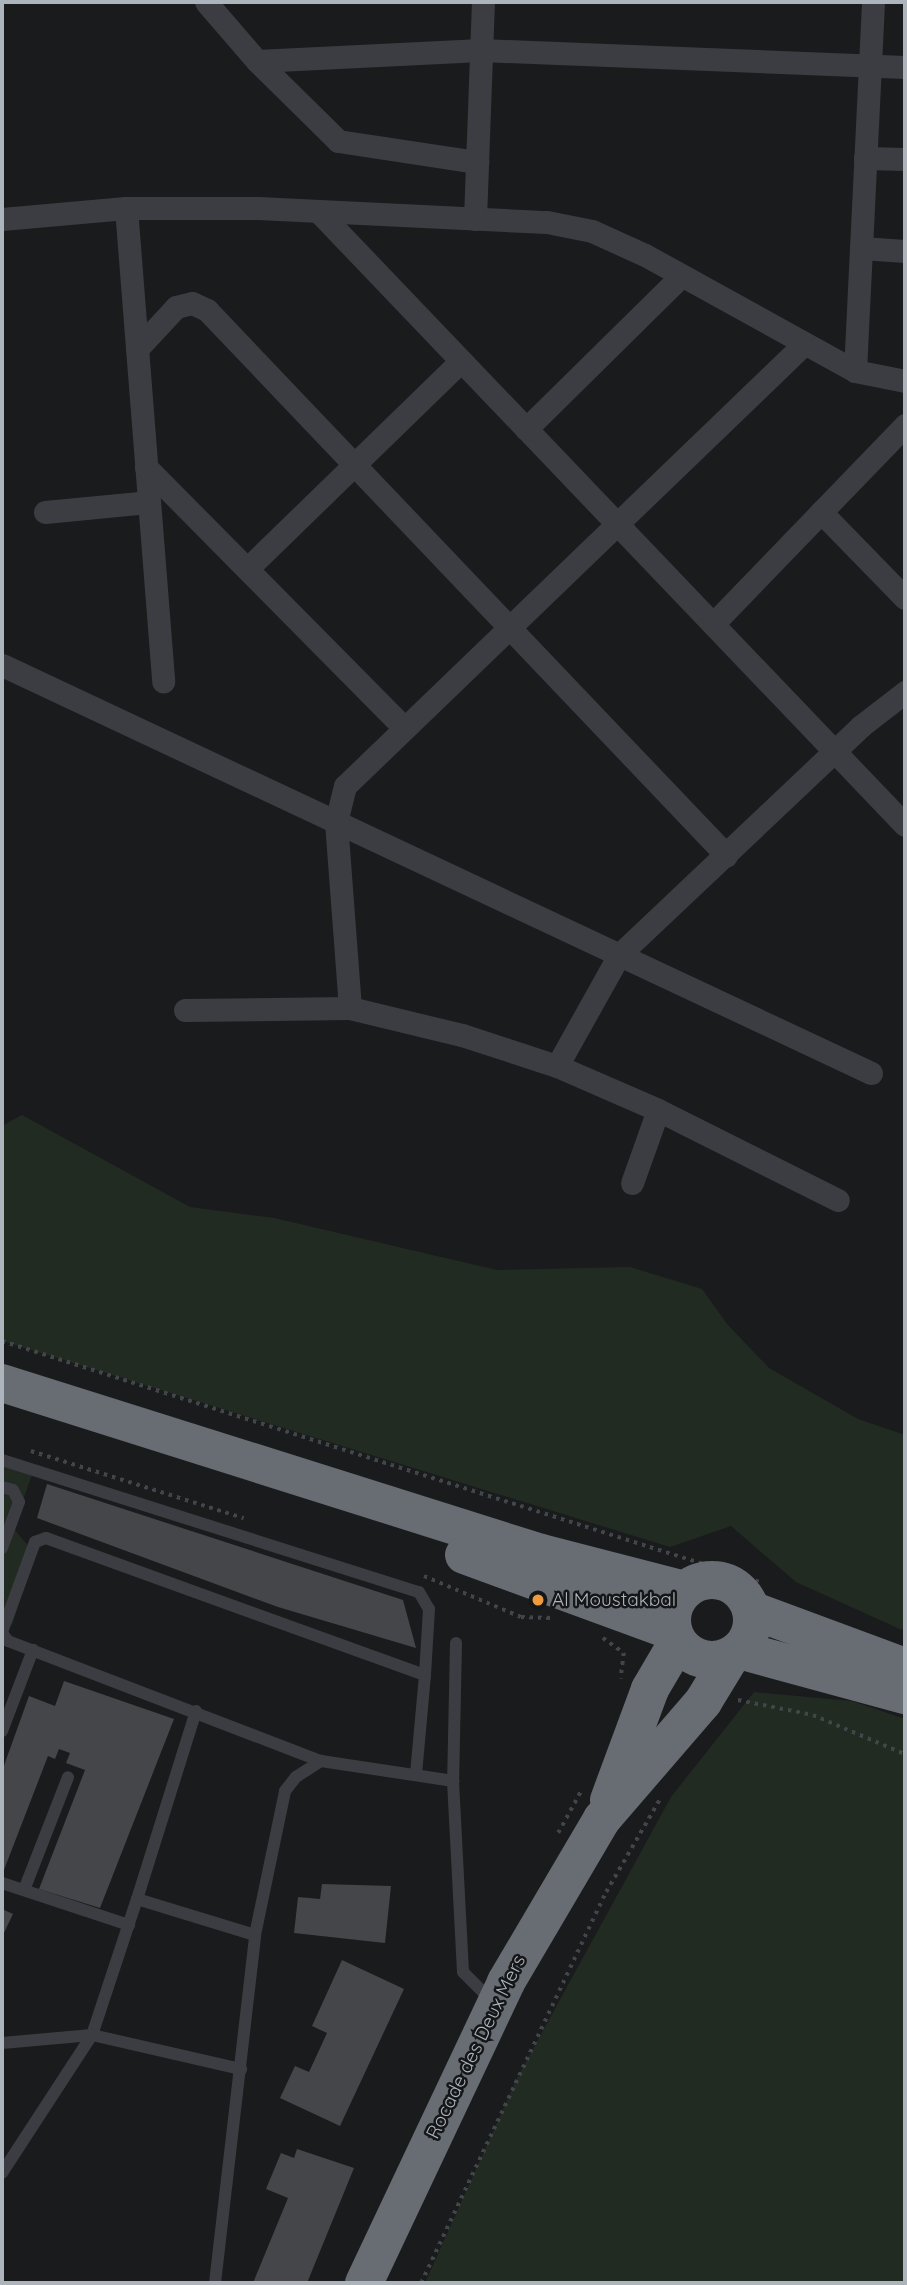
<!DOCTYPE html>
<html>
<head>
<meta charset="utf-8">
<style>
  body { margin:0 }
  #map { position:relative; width:907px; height:2285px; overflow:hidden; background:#1a1b1d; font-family:Quicksand,sans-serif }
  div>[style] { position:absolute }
  .green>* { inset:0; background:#222b22 }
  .building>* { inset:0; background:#45464a }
  .path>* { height:3.5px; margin-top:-1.75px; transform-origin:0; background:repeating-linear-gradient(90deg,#424549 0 3.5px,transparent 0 8.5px) }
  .lane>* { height:12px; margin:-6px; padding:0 6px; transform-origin:6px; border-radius:6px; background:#3c3d42 }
  .street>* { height:23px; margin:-11.5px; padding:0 11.5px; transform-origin:11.5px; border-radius:11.5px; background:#3c3d42 }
  .highway>* { height:38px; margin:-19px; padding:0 19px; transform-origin:19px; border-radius:19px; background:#686c73 }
  .highway>.ring { margin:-19px; padding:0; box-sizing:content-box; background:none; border:38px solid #686c73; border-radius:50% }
  .dots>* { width:19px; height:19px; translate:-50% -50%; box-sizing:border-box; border:4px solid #151618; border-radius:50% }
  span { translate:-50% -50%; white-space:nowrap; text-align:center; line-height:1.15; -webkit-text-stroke:5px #151618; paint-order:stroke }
  .poi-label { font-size:19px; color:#adb4bc }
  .left { translate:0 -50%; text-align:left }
  .street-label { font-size:19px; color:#adb4bc }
  .frame { position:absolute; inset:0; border:4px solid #adb4bc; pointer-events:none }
</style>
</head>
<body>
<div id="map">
  <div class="green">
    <div style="clip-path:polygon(22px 1115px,190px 1207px,274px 1218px,497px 1270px,630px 1267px,702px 1289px,727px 1324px,769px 1368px,858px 1419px,905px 1435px,905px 1625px,902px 1630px,796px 1582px,731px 1526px,670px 1547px,2px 1341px,2px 1126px)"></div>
    <div style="clip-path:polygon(2px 1459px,34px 1469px,13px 1528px,35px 1554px,12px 1625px,2px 1624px)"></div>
    <div style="clip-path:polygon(754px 1692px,852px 1701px,905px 1719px,905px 2283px,425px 2283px,516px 2080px,671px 1797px)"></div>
  </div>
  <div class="building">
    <div style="clip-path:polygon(47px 1484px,403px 1600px,416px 1648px,278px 1607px,37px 1518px)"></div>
    <div style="clip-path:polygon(64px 1681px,174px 1719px,100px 1908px,39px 1889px,85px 1770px,66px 1763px,70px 1753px,59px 1749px,55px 1759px,48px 1756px,2px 1875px,2px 1771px,29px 1696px,55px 1706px)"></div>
    <div style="clip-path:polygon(322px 1884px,391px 1886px,385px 1943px,294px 1933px,298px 1897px,320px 1899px)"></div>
    <div style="clip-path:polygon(2px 1909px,13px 1914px,2px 1937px)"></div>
    <div style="clip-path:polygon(342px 1960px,404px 1989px,340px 2126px,280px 2098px,295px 2066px,309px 2072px,327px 2033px,312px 2026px)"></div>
    <div style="clip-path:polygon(297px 2149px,354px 2168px,307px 2283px,253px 2283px,288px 2198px,266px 2189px,281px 2153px,294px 2158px)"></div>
  </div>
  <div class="path">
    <div style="left:2px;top:1341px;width:795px;rotate:17.64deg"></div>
    <div style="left:31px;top:1451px;width:223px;rotate:17.5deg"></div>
    <div style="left:424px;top:1576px;width:105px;rotate:22.9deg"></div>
    <div style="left:521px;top:1617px;width:31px;rotate:2deg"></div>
    <div style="left:603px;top:1638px;width:26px;rotate:36deg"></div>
    <div style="left:624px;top:1653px;width:26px;rotate:97deg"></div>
    <div style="left:738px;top:1700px;width:76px;rotate:11.3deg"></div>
    <div style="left:813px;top:1715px;width:100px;rotate:23deg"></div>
    <div style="left:558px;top:1833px;width:48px;rotate:-61.3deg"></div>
    <div style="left:421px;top:2283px;width:433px;rotate:-64.7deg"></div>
    <div style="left:606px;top:1892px;width:108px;rotate:-59.9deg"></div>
  </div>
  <div class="lane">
    <div style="left:2px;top:1460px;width:437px;rotate:17.6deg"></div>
    <div style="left:419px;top:1592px;width:20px;rotate:60deg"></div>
    <div style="left:429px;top:1609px;width:66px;rotate:93.5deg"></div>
    <div style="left:2px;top:1487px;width:11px;rotate:15deg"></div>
    <div style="left:13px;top:1490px;width:13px;rotate:63deg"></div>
    <div style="left:19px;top:1502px;width:49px;rotate:110.3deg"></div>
    <div style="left:2px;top:1632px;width:96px;rotate:-69.9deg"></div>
    <div style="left:35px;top:1542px;width:12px;rotate:-20deg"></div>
    <div style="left:46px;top:1538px;width:403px;rotate:19.9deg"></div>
    <div style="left:425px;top:1675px;width:98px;rotate:95.2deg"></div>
    <div style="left:2px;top:1633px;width:10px;rotate:53deg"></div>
    <div style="left:8px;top:1641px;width:335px;rotate:21deg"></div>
    <div style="left:456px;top:1643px;width:138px;rotate:91.2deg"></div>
    <div style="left:453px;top:1781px;width:191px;rotate:87deg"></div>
    <div style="left:463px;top:1972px;width:41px;rotate:45deg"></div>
    <div style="left:196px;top:1711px;width:197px;rotate:107.4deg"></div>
    <div style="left:137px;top:1899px;width:123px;rotate:17deg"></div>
    <div style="left:2px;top:1731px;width:87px;rotate:-69.1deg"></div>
    <div style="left:2px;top:1883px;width:134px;rotate:18.3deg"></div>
    <div style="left:24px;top:1890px;width:121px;rotate:-68.7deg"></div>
    <div style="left:137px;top:1899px;width:143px;rotate:108.3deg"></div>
    <div style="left:92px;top:2035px;width:153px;rotate:12.9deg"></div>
    <div style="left:2px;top:2043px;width:90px;rotate:-5.1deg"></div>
    <div style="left:2px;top:2173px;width:165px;rotate:-56.9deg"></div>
    <div style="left:215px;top:2283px;width:350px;rotate:-83.4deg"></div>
    <div style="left:255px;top:1935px;width:147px;rotate:-78.2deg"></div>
    <div style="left:285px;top:1791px;width:18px;rotate:-52deg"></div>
    <div style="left:296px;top:1777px;width:30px;rotate:-33deg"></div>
    <div style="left:321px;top:1761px;width:134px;rotate:8.6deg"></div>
  </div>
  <div class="street">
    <div style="left:206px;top:2px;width:78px;rotate:49.2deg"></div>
    <div style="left:257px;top:61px;width:114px;rotate:44.6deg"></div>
    <div style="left:338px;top:141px;width:141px;rotate:8.6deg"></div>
    <div style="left:257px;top:61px;width:224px;rotate:-2.8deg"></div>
    <div style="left:481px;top:50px;width:424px;rotate:2.3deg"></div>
    <div style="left:865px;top:158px;width:40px;rotate:1.4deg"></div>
    <div style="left:126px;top:208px;width:475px;rotate:85.5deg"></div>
    <div style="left:318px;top:211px;width:849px;rotate:46.29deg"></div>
    <div style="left:2px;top:219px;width:124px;rotate:-5.1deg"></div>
    <div style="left:126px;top:208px;width:132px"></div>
    <div style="left:258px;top:208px;width:289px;rotate:2.8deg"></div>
    <div style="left:547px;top:222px;width:46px;rotate:11.3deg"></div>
    <div style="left:592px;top:231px;width:58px;rotate:24.4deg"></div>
    <div style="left:645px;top:255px;width:240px;rotate:28.9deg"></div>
    <div style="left:855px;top:371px;width:51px;rotate:11.3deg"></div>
    <div style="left:475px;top:219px;width:217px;rotate:-87.9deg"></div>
    <div style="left:861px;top:248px;width:44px;rotate:3.9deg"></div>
    <div style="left:137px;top:349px;width:57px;rotate:-47.1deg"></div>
    <div style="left:176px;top:307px;width:16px;rotate:-14deg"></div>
    <div style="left:192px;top:303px;width:17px;rotate:25deg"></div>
    <div style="left:207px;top:310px;width:753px;rotate:46.4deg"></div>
    <div style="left:855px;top:371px;width:369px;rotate:-87.2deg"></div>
    <div style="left:526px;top:429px;width:218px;rotate:-44.6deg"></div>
    <div style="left:146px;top:467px;width:367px;rotate:45.3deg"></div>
    <div style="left:45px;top:512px;width:103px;rotate:-5.5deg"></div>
    <div style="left:821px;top:512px;width:120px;rotate:45.7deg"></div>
    <div style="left:248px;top:568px;width:297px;rotate:-44.2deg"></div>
    <div style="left:713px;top:624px;width:277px;rotate:-46deg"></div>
    <div style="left:2px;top:665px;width:960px;rotate:25.15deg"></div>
    <div style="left:350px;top:1008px;width:187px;rotate:-94.3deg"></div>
    <div style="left:336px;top:822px;width:37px;rotate:-76deg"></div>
    <div style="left:345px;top:786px;width:636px;rotate:-43.92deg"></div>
    <div style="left:185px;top:1010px;width:165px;rotate:-0.7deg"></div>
    <div style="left:350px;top:1008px;width:115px;rotate:13.6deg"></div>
    <div style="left:462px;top:1035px;width:100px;rotate:18.1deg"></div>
    <div style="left:557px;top:1066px;width:110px;rotate:23.5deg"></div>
    <div style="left:658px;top:1110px;width:201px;rotate:26.6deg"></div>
    <div style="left:557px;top:1066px;width:127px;rotate:-60.8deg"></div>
    <div style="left:619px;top:955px;width:333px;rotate:-43.4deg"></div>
    <div style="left:861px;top:726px;width:56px;rotate:-37.7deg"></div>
    <div style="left:632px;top:1183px;width:77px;rotate:-70.4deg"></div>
  </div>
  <div class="highway">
    <div style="left:2px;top:1383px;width:565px;rotate:17.51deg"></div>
    <div style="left:541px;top:1553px;width:149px;rotate:14.4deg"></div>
    <div style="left:464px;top:1555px;width:221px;rotate:20.1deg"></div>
    <div class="ring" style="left:672px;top:1580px;width:42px;height:42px"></div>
    <div style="left:751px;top:1610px;width:164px;rotate:20.3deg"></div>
    <div style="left:739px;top:1650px;width:172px;rotate:15.2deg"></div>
    <div style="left:609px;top:1800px;width:118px;rotate:-69.7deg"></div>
    <div style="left:650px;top:1689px;width:53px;rotate:-59.6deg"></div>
    <div style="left:364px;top:2283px;width:333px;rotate:-64.7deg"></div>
    <div style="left:506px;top:1982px;width:189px;rotate:-59.5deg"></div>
    <div style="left:602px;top:1819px;width:155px;rotate:-49.2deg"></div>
    <div style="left:703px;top:1702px;width:54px;rotate:-58.7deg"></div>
  </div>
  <div class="dots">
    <div style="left:538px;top:1600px;background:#ee9a41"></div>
  </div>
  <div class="poi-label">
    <span class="left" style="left:552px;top:1600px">Al Moustakbal</span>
  </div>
  <div class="street-label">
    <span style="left:476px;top:2047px;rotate:-64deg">Rocade des Deux Mers</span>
  </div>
  <div class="frame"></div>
</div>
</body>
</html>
